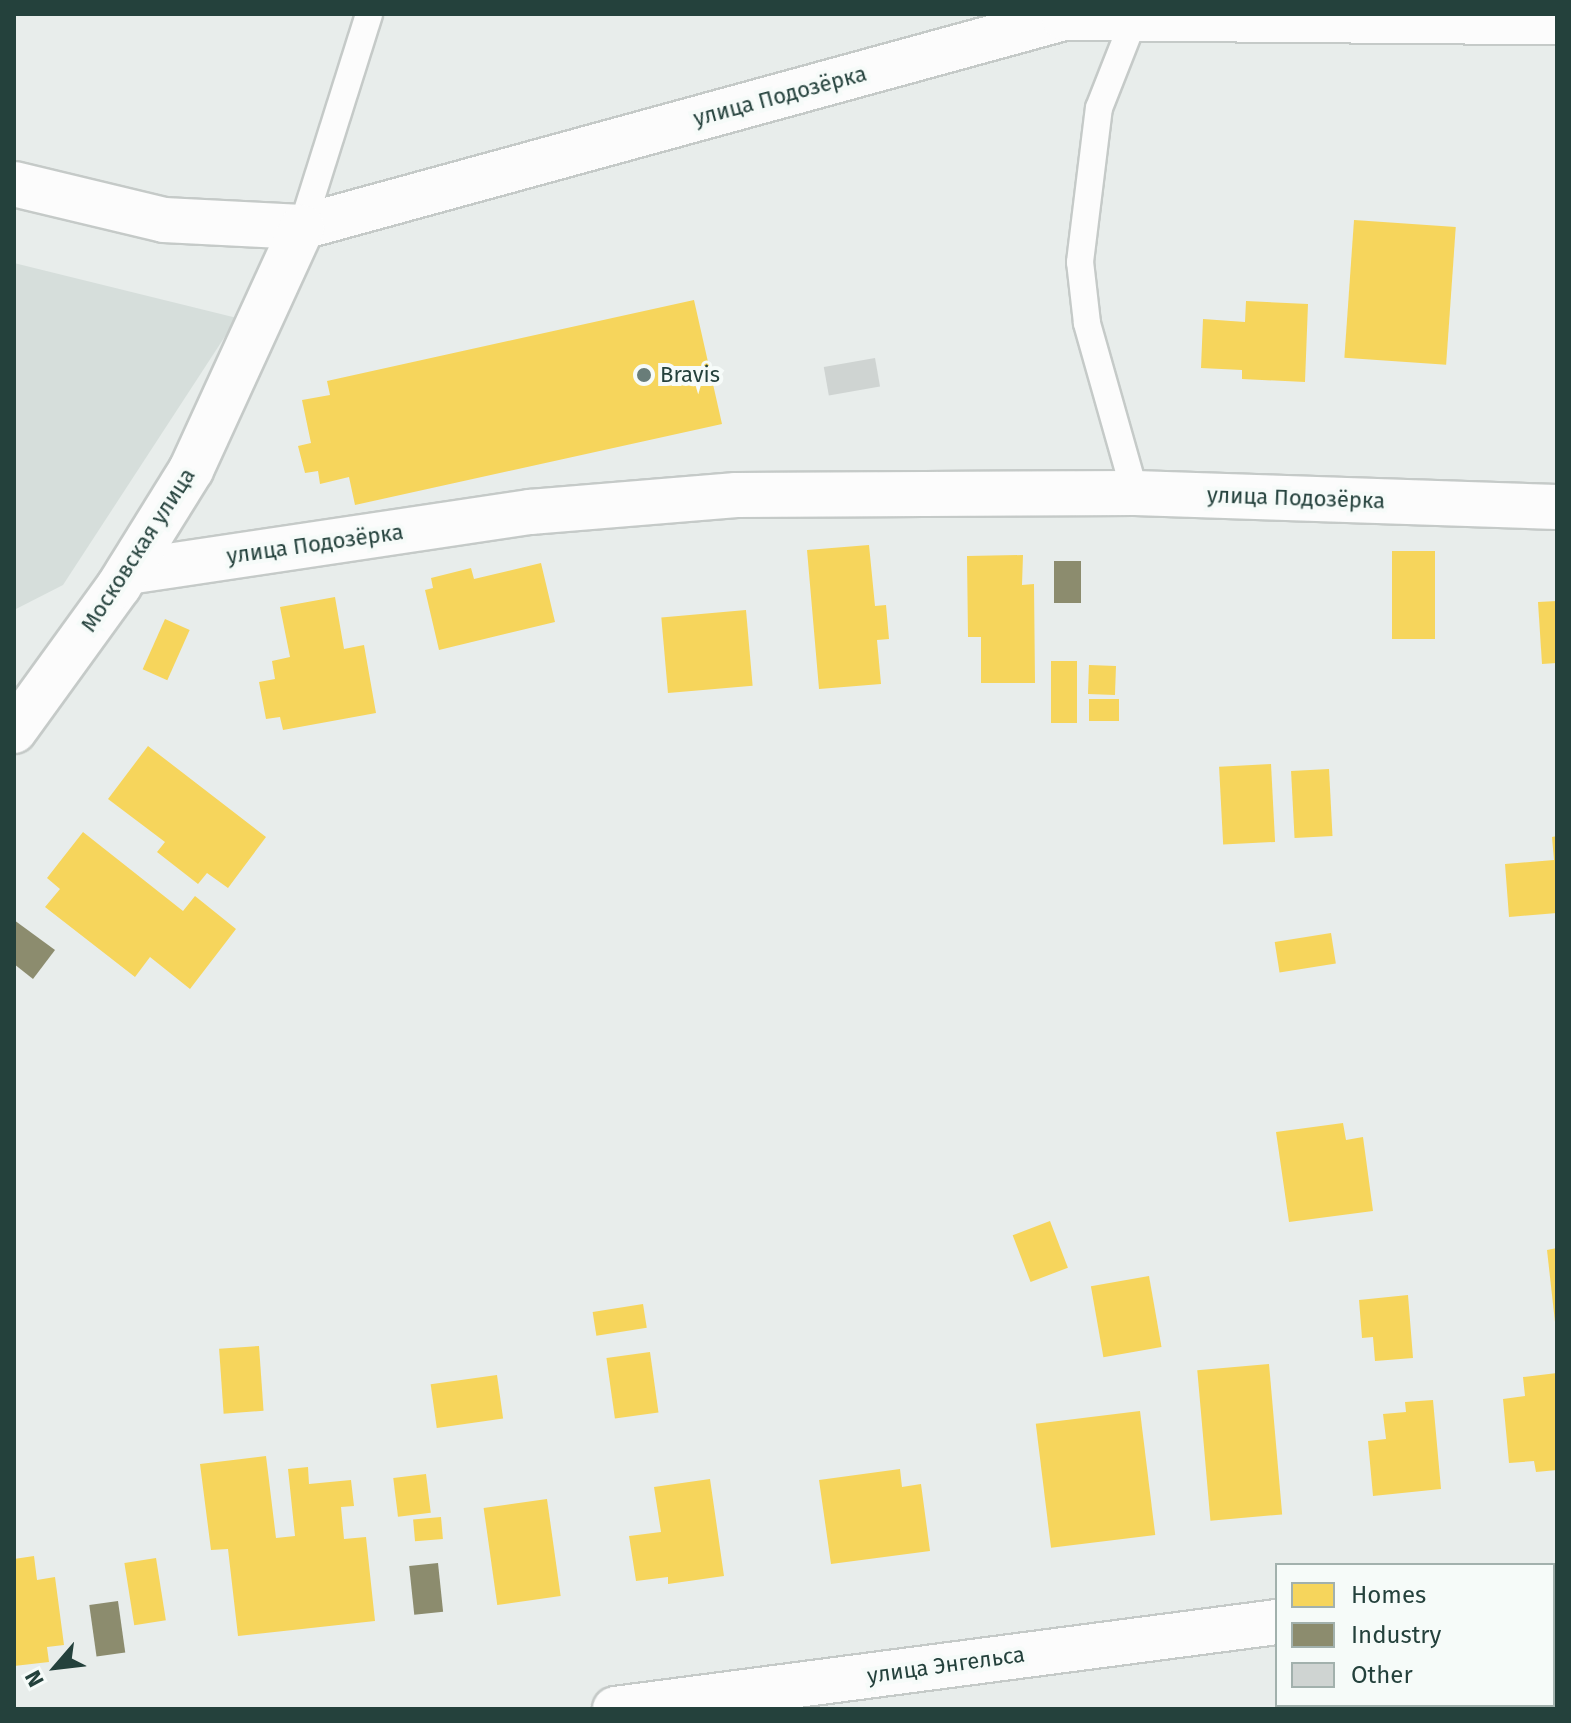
<!DOCTYPE html>
<html>
<head>
<meta charset="utf-8">
<style>
  body { margin:0 }
  #map { position:relative; width:1571px; height:1723px; overflow:hidden; background:#e8edeb; font-family:"Fira Sans",sans-serif }
  div>[style] { position:absolute }
  .built>* { inset:0; background:#d6dedb }
  .homes>* { inset:0; background:#f6d55c; transform-origin:0 0 }
  .industry>* { inset:0; background:#8c8c6e; transform-origin:0 0 }
  .building>* { inset:0; background:#cfd4d2; transform-origin:0 0 }
  .roads { filter:drop-shadow(2px 0 #c5cac8) drop-shadow(-2px 0 #c5cac8) drop-shadow(0 2px #c5cac8) drop-shadow(0 -2px #c5cac8) }
  .lane>* { height:26px; margin:-13px; padding:0 13px; transform-origin:13px; border-radius:13px; background:#fcfcfc }
  .street>* { height:44px; margin:-22px; padding:0 22px; transform-origin:22px; border-radius:22px; background:#fcfcfc }
  .dots>* { width:22px; height:22px; translate:-50% -50%; box-sizing:border-box; border:4px solid #f6fbf9; border-radius:50% }
  span { translate:-50% -50%; white-space:nowrap; text-align:center; line-height:1.15; -webkit-text-stroke:8px #f6fbf9; paint-order:stroke }
  .street-label { font-size:22px; color:#24413c }
  .poi-label { font-size:22px; color:#24413c }
  .left { translate:0 -50%; text-align:left }
  .frame { position:absolute; inset:0; border:16px solid #24413c; pointer-events:none }
  .legend { position:absolute; left:1275px; top:1563px; width:280px; height:144px; box-sizing:border-box; background:#f6fbf9; border:2px solid #a2b1ad; margin:0; padding:10px 14px; list-style:none; font-size:24px; color:#24413c }
  .legend li { display:flex; align-items:center; gap:16px; height:40px }
  .legend b { width:40px; border:2px solid #a2b1ad }
  .north { position:absolute; left:16px; top:1627px; width:80px; height:80px; -webkit-text-stroke:6px #f6fbf9; paint-order:stroke; rotate:242deg; font-size:22px; font-weight:700; line-height:32px; text-align:center; color:#24413c }
  .north::after { content:''; display:block; margin:auto; width:28px; height:36px; background:#24413c; clip-path:polygon(50% 0,100% 100%,50% 72%,0 100%) }
</style>
</head>
<body>
<div id="map">
  <div class="built">
    <div style="clip-path:polygon(14px 263px,237px 318px,63px 585px,14px 610px)"></div>
  </div>
  <div class="homes">
    <div style="left:1354px;top:220px;width:102px;height:138px;rotate:4deg"></div>
    <div style="clip-path:polygon(694px 300px,722px 424px,355px 505px,349px 477px,320px 484px,318px 471px,305px 473px,298px 446px,311px 443px,302px 400px,330px 395px,327px 381px)"></div>
    <div style="clip-path:polygon(1246px 301px,1308px 304px,1305px 382px,1242px 379px,1242px 370px,1201px 368px,1203px 319px,1245px 322px)"></div>
    <div style="clip-path:polygon(869px 545px,875px 606px,886px 605px,889px 639px,877px 640px,881px 684px,819px 689px,807px 550px)"></div>
    <div style="left:1392px;top:551px;width:43px;height:88px"></div>
    <div style="clip-path:polygon(1023px 555px,1022px 585px,1034px 584px,1035px 683px,981px 683px,981px 637px,968px 637px,967px 556px)"></div>
    <div style="clip-path:polygon(541px 563px,555px 622px,439px 650px,425px 590px,433px 588px,431px 578px,471px 568px,474px 579px)"></div>
    <div style="clip-path:polygon(335px 597px,344px 649px,364px 645px,376px 713px,283px 730px,280px 717px,266px 719px,259px 682px,275px 679px,272px 661px,290px 657px,280px 607px)"></div>
    <div style="clip-path:polygon(1557px 601px,1557px 663px,1542px 664px,1538px 602px)"></div>
    <div style="left:746px;top:610px;width:76px;height:85px;rotate:85deg"></div>
    <div style="left:165px;top:619px;width:27px;height:55px;rotate:24deg"></div>
    <div style="left:1051px;top:661px;width:26px;height:62px"></div>
    <div style="left:1089px;top:665px;width:27px;height:29px;rotate:2deg"></div>
    <div style="left:1089px;top:699px;width:30px;height:22px"></div>
    <div style="clip-path:polygon(148px 746px,266px 837px,228px 888px,207px 873px,198px 884px,157px 852px,165px 842px,108px 799px)"></div>
    <div style="left:1271px;top:764px;width:78px;height:52px;rotate:87deg"></div>
    <div style="left:1329px;top:769px;width:67px;height:38px;rotate:87deg"></div>
    <div style="clip-path:polygon(83px 832px,183px 911px,195px 896px,236px 929px,190px 989px,150px 957px,135px 977px,45px 907px,60px 889px,47px 878px)"></div>
    <div style="clip-path:polygon(1557px 836px,1557px 913px,1509px 917px,1505px 864px,1554px 860px,1552px 837px)"></div>
    <div style="left:1331px;top:933px;width:31px;height:57px;rotate:81deg"></div>
    <div style="clip-path:polygon(1343px 1123px,1346px 1140px,1363px 1137px,1373px 1211px,1289px 1222px,1276px 1132px)"></div>
    <div style="left:1050px;top:1221px;width:50px;height:40px;rotate:69deg"></div>
    <div style="clip-path:polygon(1557px 1248px,1557px 1322px,1555px 1322px,1547px 1250px)"></div>
    <div style="left:1149px;top:1276px;width:72px;height:59px;rotate:80deg"></div>
    <div style="clip-path:polygon(1408px 1295px,1413px 1358px,1375px 1361px,1373px 1337px,1362px 1338px,1359px 1300px)"></div>
    <div style="left:643px;top:1304px;width:24px;height:51px;rotate:81deg"></div>
    <div style="left:259px;top:1346px;width:65px;height:40px;rotate:86deg"></div>
    <div style="left:650px;top:1352px;width:61px;height:44px;rotate:82deg"></div>
    <div style="left:1269px;top:1364px;width:151px;height:72px;rotate:85deg"></div>
    <div style="clip-path:polygon(1557px 1373px,1557px 1470px,1536px 1472px,1534px 1461px,1509px 1463px,1503px 1399px,1525px 1396px,1523px 1377px)"></div>
    <div style="left:497px;top:1375px;width:44px;height:67px;rotate:82deg"></div>
    <div style="clip-path:polygon(1433px 1400px,1441px 1489px,1373px 1496px,1368px 1441px,1386px 1439px,1383px 1414px,1406px 1412px,1405px 1402px)"></div>
    <div style="left:1140px;top:1411px;width:125px;height:105px;rotate:83deg"></div>
    <div style="clip-path:polygon(266px 1456px,276px 1538px,295px 1536px,288px 1469px,308px 1467px,309px 1484px,351px 1480px,354px 1506px,341px 1507px,344px 1539px,366px 1537px,375px 1621px,238px 1636px,228px 1549px,211px 1550px,200px 1464px)"></div>
    <div style="clip-path:polygon(900px 1469px,902px 1487px,921px 1484px,930px 1551px,831px 1564px,819px 1480px)"></div>
    <div style="left:426px;top:1474px;width:39px;height:33px;rotate:83deg"></div>
    <div style="clip-path:polygon(710px 1479px,724px 1576px,668px 1584px,668px 1577px,636px 1581px,629px 1536px,661px 1532px,654px 1487px)"></div>
    <div style="left:547px;top:1499px;width:98px;height:64px;rotate:82deg"></div>
    <div style="left:441px;top:1517px;width:22px;height:28px;rotate:85deg"></div>
    <div style="clip-path:polygon(34px 1556px,37px 1580px,55px 1577px,64px 1645px,47px 1647px,49px 1662px,14px 1666px,14px 1559px)"></div>
    <div style="left:156px;top:1558px;width:63px;height:32px;rotate:81deg"></div>
    <div style="clip-path:polygon(1553px 1682px,1557px 1682px,1557px 1709px,1382px 1709px,1553px 1705px)"></div>
  </div>
  <div class="industry">
    <div style="left:1054px;top:561px;width:27px;height:42px"></div>
    <div style="clip-path:polygon(14px 920px,55px 950px,33px 979px,14px 964px)"></div>
    <div style="left:438px;top:1563px;width:49px;height:29px;rotate:84deg"></div>
    <div style="left:118px;top:1601px;width:52px;height:29px;rotate:82deg"></div>
  </div>
  <div class="building">
    <div style="left:875px;top:358px;width:29px;height:52px;rotate:80deg"></div>
  </div>
  <div class="roads">
    <div class="lane">
      <div style="left:302px;top:227px;width:223px;rotate:-72.5deg"></div>
      <div style="left:1135px;top:493px;width:177px;rotate:-105.8deg"></div>
      <div style="left:1087px;top:323px;width:61px;rotate:-96.5deg"></div>
      <div style="left:1080px;top:262px;width:155px;rotate:-83deg"></div>
      <div style="left:1099px;top:108px;width:101px;rotate:-68.5deg"></div>
    </div>
    <div class="street">
      <div style="left:14px;top:184px;width:154px;rotate:13.5deg"></div>
      <div style="left:164px;top:220px;width:138px;rotate:2.9deg"></div>
      <div style="left:302px;top:227px;width:790px;rotate:-15.34deg"></div>
      <div style="left:1064px;top:18px;width:493px;rotate:0.5deg"></div>
      <div style="left:128px;top:572px;width:406px;rotate:-8.5deg"></div>
      <div style="left:530px;top:512px;width:207px;rotate:-4.7deg"></div>
      <div style="left:736px;top:495px;width:399px;rotate:-0.3deg"></div>
      <div style="left:1135px;top:493px;width:422px;rotate:1.9deg"></div>
      <div style="left:14px;top:731px;width:179px;rotate:-54.1deg"></div>
      <div style="left:119px;top:586px;width:137px;rotate:-58.2deg"></div>
      <div style="left:191px;top:470px;width:267px;rotate:-65.4deg"></div>
      <div style="left:1553px;top:1601px;width:4px;rotate:14deg"></div>
      <div style="left:615px;top:1709px;width:668px;rotate:-7.49deg"></div>
    </div>
  </div>
  <div class="dots">
    <div style="left:644px;top:375px;background:#697d79"></div>
  </div>
  <div class="street-label">
    <span style="left:780px;top:96px;rotate:-15deg">улица Подозёрка</span>
    <span style="left:1296px;top:498px;rotate:2deg">улица Подозёрка</span>
    <span style="left:315px;top:544px;rotate:-8deg">улица Подозёрка</span>
    <span style="left:138px;top:550px;rotate:-57deg">Московская улица</span>
    <span style="left:946px;top:1665px;rotate:-8deg">улица Энгельса</span>
  </div>
  <div class="poi-label">
    <span class="left" style="left:660px;top:375px">Bravis</span>
  </div>
  <div class="frame"></div>
  <ul class="legend">
  <li><b style="height:22px;background:#f6d55c"></b>Homes</li>
  <li><b style="height:22px;background:#8c8c6e"></b>Industry</li>
  <li><b style="height:22px;background:#cfd4d2"></b>Other</li>
  </ul>
  <div class="north">N</div>
</div>
</body>
</html>
